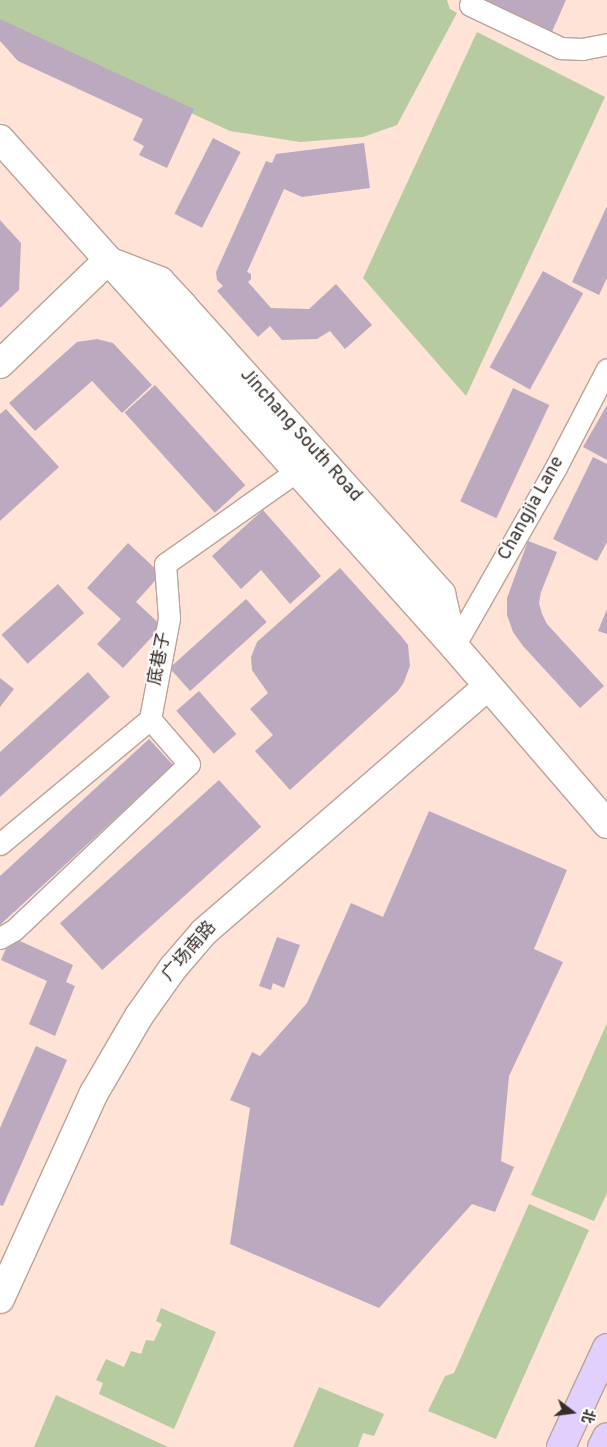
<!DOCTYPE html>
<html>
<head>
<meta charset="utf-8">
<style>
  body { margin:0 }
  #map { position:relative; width:607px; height:1447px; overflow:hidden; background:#fee3d6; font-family:Overpass,"Noto Sans SC",sans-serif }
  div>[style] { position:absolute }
  .green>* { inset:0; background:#b7cba0 }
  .building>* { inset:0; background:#bbaabf; transform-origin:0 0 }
  .roads { filter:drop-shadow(1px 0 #bca297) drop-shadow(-1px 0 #bca297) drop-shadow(0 1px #bca297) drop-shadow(0 -1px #bca297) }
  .minor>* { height:21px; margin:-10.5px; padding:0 10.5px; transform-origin:10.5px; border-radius:10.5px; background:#fff }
  .tertiary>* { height:28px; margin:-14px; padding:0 14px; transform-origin:14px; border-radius:14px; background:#fff }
  .primary>* { height:28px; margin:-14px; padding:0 14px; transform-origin:14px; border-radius:14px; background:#e1cffd }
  span { translate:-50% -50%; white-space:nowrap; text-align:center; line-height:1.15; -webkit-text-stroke:4px #fff; paint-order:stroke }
  .street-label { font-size:18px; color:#372d28 }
  .north { position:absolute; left:547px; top:1387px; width:50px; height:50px; -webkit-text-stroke:4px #fff; paint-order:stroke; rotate:105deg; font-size:14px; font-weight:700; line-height:20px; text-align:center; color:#372d28 }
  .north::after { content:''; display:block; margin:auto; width:18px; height:22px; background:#372d28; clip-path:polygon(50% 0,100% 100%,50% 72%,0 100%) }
</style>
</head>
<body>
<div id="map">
  <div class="green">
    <div style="clip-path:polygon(0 0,447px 0,450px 9px,457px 13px,397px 125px,363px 137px,300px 142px,230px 131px,0 25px)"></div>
    <div style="clip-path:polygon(477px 32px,605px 97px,466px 396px,363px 278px)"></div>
    <div style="clip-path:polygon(607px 1023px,607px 1193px,594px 1221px,531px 1195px)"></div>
    <div style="clip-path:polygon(529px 1204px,589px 1230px,496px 1439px,428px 1411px,445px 1376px,454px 1373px)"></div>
    <div style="clip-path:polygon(161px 1308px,216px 1332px,174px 1429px,99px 1394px,103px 1383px,96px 1380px,106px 1359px,124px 1367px,131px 1351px,141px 1354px,146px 1340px,154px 1341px,162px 1324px,156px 1321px)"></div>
    <div style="clip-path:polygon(319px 1387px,384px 1414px,374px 1436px,363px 1433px,358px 1447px,293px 1447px)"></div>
    <div style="clip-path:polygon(56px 1395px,168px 1447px,34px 1447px)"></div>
  </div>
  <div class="building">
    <div style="clip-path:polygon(484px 0,566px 0,551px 34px)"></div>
    <div style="clip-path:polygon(0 19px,194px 109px,167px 168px,139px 155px,144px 146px,133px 140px,143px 119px,18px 61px,0 41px)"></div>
    <div style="left:213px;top:138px;width:31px;height:85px;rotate:27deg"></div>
    <div style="clip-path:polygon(364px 143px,370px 188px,302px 197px,284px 189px,247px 272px,251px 274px,251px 279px,248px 282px,271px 308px,309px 309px,336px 284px,372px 325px,345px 349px,330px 331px,317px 339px,282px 340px,270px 326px,258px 337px,217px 291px,223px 286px,217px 280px,216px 272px,266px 161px,272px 163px,276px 154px)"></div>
    <div style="clip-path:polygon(607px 206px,607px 278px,599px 295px,572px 282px)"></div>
    <div style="clip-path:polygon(0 220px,21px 243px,19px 290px,0 308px)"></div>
    <div style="left:543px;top:271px;width:46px;height:110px;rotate:29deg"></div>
    <div style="clip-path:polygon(97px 339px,113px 343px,152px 385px,122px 413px,92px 381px,35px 431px,9px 403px,77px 342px)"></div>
    <div style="left:155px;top:385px;width:135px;height:41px;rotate:48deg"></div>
    <div style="left:513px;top:388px;width:40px;height:125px;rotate:25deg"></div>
    <div style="clip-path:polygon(607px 405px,607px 460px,583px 447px)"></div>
    <div style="clip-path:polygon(6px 409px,59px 467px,0 521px,0 414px)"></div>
    <div style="clip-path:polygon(593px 457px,607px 464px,607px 542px,597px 561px,553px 539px)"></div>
    <div style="clip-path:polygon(263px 510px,321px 576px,290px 604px,261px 570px,241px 589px,212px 556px)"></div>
    <div style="clip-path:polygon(528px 541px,557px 552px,541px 592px,539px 603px,542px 614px,547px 624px,604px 686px,580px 708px,523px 646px,513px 632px,507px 615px,507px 598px)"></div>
    <div style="clip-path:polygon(128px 543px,161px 574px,136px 602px,162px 626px,123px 668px,97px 644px,121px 619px,87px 588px)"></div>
    <div style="clip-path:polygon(340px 568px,401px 636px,408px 645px,410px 666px,403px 684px,397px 692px,290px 790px,255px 751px,273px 735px,250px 709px,268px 693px,252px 670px,251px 657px,257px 642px)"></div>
    <div style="left:58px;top:584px;width:39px;height:76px;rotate:48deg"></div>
    <div style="left:246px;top:599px;width:31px;height:103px;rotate:48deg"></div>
    <div style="clip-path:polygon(607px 609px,607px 634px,598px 631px)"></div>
    <div style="clip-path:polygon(88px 672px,110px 697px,0 797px,0 752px)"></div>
    <div style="clip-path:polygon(0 678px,14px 689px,0 707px)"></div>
    <div style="left:199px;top:691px;width:57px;height:30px;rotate:49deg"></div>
    <div style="clip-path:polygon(149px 739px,173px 765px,0 925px,0 876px)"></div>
    <div style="left:219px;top:780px;width:63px;height:214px;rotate:48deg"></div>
    <div style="clip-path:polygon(429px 811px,567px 870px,534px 949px,563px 962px,509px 1076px,501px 1161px,514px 1167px,495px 1212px,472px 1204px,379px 1308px,230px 1244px,250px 1108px,230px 1100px,252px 1052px,260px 1056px,307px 1003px,351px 903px,383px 917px)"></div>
    <div style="clip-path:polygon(11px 937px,73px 965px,66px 982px,75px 986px,55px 1036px,29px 1024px,47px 981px,1px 960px)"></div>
    <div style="clip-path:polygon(277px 937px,300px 945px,284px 988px,273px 983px,271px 990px,259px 986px)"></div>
    <div style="clip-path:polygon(36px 1046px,67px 1060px,3px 1206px,0 1205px,0 1128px)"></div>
  </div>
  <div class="roads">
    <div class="minor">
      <div style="left:470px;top:5px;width:101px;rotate:25.3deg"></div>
      <div style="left:561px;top:48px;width:21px;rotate:3deg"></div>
      <div style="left:582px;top:49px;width:25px;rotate:-11deg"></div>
      <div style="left:454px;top:646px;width:206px;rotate:-60.3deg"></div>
      <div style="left:556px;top:467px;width:110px;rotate:-62.5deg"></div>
      <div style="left:0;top:844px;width:195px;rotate:-39.8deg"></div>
      <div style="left:150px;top:719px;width:103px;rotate:-79.3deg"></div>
      <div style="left:169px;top:618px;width:54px;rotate:-94.2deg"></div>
      <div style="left:165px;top:564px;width:161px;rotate:-35.2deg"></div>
      <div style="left:0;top:938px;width:16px;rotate:-30deg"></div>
      <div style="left:14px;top:930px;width:241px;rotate:-43.5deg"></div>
      <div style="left:189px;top:764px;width:60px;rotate:-130.9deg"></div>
    </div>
    <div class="tertiary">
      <div style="left:0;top:139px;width:681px;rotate:48.16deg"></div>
      <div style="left:454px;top:646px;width:235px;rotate:49.3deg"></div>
      <div style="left:111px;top:262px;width:53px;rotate:21.2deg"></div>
      <div style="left:160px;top:281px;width:34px;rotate:47deg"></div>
      <div style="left:183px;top:306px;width:387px;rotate:48.1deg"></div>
      <div style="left:441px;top:594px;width:51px;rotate:76.5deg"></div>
      <div style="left:0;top:364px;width:149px;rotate:-43.9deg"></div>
      <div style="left:0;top:1299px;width:226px;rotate:-65.5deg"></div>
      <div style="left:94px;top:1093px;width:89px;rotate:-59.7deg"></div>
      <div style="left:139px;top:1016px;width:59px;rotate:-54.7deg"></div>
      <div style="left:173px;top:968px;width:48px;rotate:-49.3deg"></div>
      <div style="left:204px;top:932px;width:374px;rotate:-40.9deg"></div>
    </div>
    <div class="primary">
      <div style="left:561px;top:1447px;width:109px;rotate:-65.1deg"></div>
      <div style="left:602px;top:1447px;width:11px;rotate:-63deg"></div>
    </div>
  </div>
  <div class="street-label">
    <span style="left:300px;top:436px;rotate:48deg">Jinchang South Road</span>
    <span style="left:532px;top:509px;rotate:-61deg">Changjia Lane</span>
    <span style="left:161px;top:659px;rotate:-79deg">底巷子</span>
    <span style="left:190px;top:952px;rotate:-49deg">广场南路</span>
  </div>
  <div class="north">北</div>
</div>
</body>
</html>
